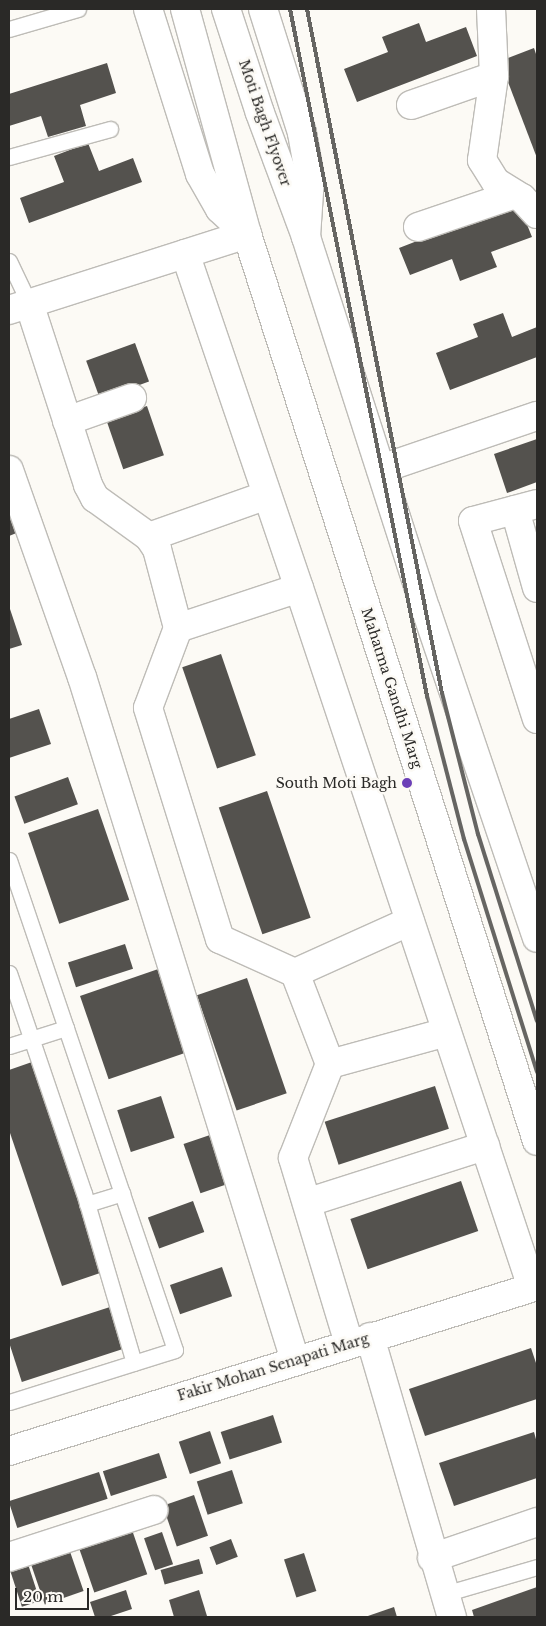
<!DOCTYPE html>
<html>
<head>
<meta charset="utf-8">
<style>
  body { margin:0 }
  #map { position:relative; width:546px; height:1626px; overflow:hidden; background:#fcfaf5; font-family:"Libre Baskerville",serif }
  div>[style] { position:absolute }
  .building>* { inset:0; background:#54524e; transform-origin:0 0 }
  .roads { filter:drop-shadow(1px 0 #bebcb7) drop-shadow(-1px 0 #bebcb7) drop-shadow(0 1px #bebcb7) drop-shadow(0 -1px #bebcb7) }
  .service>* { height:15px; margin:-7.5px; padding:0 7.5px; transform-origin:7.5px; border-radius:7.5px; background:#fff }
  .minor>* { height:28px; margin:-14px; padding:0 14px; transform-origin:14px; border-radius:14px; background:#fff }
  .tertiary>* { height:28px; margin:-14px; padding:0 14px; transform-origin:14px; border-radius:14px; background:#fff }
  .primary>* { height:28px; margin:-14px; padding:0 14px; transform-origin:14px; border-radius:14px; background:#fff }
  .rail>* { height:4px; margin:-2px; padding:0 2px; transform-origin:2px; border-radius:2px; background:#666562 }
  .dots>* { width:14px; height:14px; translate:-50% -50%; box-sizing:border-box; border:2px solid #fcfaf5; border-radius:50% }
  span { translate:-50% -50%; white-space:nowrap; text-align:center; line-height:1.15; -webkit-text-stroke:5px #fcfaf5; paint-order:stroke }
  .street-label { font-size:14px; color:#2a2927 }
  .poi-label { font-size:14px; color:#2a2927 }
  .right { translate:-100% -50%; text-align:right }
  .frame { position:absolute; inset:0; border:10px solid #2a2927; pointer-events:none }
  .scale { position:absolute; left:15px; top:1588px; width:74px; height:22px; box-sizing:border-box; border:2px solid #2a2927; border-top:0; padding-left:6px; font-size:15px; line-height:18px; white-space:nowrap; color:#2a2927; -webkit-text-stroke:4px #fcfaf5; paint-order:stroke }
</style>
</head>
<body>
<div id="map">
  <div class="building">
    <div style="clip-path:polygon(419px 23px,426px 42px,466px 27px,477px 56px,357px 102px,344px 69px,388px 52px,382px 37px)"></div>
    <div style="clip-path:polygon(534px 48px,537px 57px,537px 158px,500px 61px)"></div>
    <div style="clip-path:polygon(107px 63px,116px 93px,80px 105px,86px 126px,48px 137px,41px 116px,9px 126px,9px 94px)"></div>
    <div style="clip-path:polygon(88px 143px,99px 171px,133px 158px,142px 182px,29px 223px,20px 198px,64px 182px,54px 156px)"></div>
    <div style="clip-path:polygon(518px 202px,532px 237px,491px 252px,497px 267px,460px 281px,452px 259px,410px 275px,399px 248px)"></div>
    <div style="clip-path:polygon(503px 313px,512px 337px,537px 327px,537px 357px,450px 390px,436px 353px,478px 337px,473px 324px)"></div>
    <div style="left:135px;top:343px;width:41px;height:52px;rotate:70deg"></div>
    <div style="left:147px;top:406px;width:52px;height:43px;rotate:71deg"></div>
    <div style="clip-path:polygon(537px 439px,537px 482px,507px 493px,494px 454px)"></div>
    <div style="clip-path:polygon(9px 501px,19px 532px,9px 536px)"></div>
    <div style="clip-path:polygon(9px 606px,22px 645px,9px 649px)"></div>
    <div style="left:221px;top:654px;width:107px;height:41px;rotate:71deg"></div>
    <div style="clip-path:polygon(39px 709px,51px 744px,9px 758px,9px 719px)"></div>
    <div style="left:68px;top:777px;width:29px;height:57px;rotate:70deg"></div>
    <div style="left:267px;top:791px;width:134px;height:51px;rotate:71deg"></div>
    <div style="left:98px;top:809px;width:96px;height:74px;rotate:71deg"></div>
    <div style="left:125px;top:944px;width:26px;height:60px;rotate:72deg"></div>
    <div style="left:167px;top:966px;width:88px;height:92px;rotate:71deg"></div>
    <div style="left:247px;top:978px;width:122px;height:53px;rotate:71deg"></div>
    <div style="clip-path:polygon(32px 1062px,103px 1272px,62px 1286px,9px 1130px,9px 1070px)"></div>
    <div style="left:435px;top:1086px;width:45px;height:116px;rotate:72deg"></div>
    <div style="left:161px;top:1096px;width:44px;height:46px;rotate:72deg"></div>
    <div style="left:210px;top:1135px;width:52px;height:28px;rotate:71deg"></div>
    <div style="left:461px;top:1181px;width:53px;height:117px;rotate:71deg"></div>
    <div style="left:193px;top:1201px;width:33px;height:48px;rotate:70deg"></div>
    <div style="left:222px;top:1267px;width:31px;height:55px;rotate:71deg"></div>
    <div style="left:110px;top:1307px;width:44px;height:107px;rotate:72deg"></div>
    <div style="clip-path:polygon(531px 1348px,537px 1366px,537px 1399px,425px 1436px,409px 1389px)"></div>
    <div style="left:273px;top:1415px;width:29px;height:55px;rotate:72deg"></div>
    <div style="left:210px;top:1431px;width:34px;height:33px;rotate:71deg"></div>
    <div style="clip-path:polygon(534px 1432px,537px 1443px,537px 1478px,454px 1506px,439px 1463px)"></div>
    <div style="left:159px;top:1453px;width:26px;height:59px;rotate:72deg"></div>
    <div style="left:232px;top:1470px;width:35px;height:37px;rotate:72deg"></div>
    <div style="left:99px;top:1472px;width:28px;height:95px;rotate:72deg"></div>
    <div style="left:194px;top:1495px;width:43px;height:33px;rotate:71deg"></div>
    <div style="left:131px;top:1527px;width:50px;height:56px;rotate:71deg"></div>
    <div style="left:162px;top:1532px;width:34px;height:19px;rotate:71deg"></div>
    <div style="left:231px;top:1539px;width:19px;height:23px;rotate:69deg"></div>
    <div style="left:66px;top:1540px;width:54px;height:41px;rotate:71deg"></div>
    <div style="left:304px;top:1553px;width:40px;height:21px;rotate:72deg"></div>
    <div style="left:199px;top:1559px;width:15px;height:40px;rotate:74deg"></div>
    <div style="left:27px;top:1561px;width:42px;height:19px;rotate:72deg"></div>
    <div style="clip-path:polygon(537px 1587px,537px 1617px,474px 1617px,472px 1610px)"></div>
    <div style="clip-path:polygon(126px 1590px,132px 1609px,108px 1617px,95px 1617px,90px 1602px)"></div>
    <div style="clip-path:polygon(199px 1590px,207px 1616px,174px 1617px,169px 1600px)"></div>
    <div style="clip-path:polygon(394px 1607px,397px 1617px,365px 1617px)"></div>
  </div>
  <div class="roads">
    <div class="service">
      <div style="left:9px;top:29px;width:72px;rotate:-16.2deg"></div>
      <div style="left:9px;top:157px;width:105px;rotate:-15.5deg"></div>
      <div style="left:9px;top:261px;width:47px;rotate:64.5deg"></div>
      <div style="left:9px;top:860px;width:517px;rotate:71.28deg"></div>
      <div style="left:175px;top:1350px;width:174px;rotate:162.6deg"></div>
      <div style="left:9px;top:973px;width:232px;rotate:71.2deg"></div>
      <div style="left:84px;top:1193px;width:177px;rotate:73.6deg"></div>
      <div style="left:9px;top:1046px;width:60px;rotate:-17.5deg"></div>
      <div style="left:87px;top:1204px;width:37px;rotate:-17deg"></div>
      <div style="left:444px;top:1594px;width:97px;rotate:-16.2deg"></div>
    </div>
    <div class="minor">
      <div style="left:491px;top:9px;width:67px;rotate:87.4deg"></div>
      <div style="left:494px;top:76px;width:85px;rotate:98.1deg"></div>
      <div style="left:482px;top:160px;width:26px;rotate:58deg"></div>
      <div style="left:496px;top:182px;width:31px;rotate:32deg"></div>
      <div style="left:522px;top:198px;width:22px;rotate:47deg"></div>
      <div style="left:411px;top:105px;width:88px;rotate:-19.3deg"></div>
      <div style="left:418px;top:227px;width:102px;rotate:-18.8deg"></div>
      <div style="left:29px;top:303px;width:191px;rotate:72deg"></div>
      <div style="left:88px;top:485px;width:15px;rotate:62deg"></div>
      <div style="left:95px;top:498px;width:67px;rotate:35.8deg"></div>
      <div style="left:149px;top:537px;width:14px;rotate:56deg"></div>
      <div style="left:157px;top:549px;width:82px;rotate:75.1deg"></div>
      <div style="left:178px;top:628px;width:127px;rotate:-18.3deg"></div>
      <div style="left:299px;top:588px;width:353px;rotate:-108.8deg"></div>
      <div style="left:9px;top:310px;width:250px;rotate:-17.7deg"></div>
      <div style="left:67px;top:421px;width:69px;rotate:-19.5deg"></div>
      <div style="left:381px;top:469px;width:165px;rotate:-18.8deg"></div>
      <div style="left:9px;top:470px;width:219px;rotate:70.6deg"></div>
      <div style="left:82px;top:677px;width:715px;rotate:72.68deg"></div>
      <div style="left:537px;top:504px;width:66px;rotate:165.1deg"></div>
      <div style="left:473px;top:521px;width:208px;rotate:72.1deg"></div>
      <div style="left:515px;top:510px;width:81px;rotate:74.2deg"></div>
      <div style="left:149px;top:537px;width:125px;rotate:-19.6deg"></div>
      <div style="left:299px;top:588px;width:737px;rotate:71.57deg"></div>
      <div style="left:178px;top:628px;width:85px;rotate:110.6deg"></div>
      <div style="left:148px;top:708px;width:242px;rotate:72.7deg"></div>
      <div style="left:220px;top:939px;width:82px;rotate:24.4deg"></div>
      <div style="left:295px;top:973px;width:97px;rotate:69deg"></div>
      <div style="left:330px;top:1064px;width:101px;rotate:111.5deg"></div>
      <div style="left:293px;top:1158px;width:194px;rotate:73.2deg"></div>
      <div style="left:295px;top:973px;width:126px;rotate:-24.3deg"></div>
      <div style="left:330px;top:1064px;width:121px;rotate:-15.3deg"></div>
      <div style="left:309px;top:1202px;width:185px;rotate:-17.7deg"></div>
      <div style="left:370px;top:1337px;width:292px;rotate:73.7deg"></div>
      <div style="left:9px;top:1451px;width:553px;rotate:-17.35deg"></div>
      <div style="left:9px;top:1557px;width:152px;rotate:-18deg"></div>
      <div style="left:432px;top:1558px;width:111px;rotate:-18.9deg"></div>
    </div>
    <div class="tertiary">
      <div style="left:148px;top:9px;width:173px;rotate:72.5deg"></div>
      <div style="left:200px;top:174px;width:40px;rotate:60.3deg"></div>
      <div style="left:220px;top:209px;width:37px;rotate:43deg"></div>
      <div style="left:263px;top:9px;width:130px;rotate:72.5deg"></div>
      <div style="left:302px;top:133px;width:46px;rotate:79.9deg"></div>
      <div style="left:310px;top:178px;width:59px;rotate:93.9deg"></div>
    </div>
    <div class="primary">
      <div style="left:185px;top:9px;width:233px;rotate:74.6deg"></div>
      <div style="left:247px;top:234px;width:952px;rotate:72.27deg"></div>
      <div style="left:226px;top:9px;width:109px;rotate:71.9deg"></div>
      <div style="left:260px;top:113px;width:132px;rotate:69.6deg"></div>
      <div style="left:306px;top:237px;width:392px;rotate:72.2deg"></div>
      <div style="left:426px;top:610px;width:346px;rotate:71.3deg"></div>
    </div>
  </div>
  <div class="rail">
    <div style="left:290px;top:9px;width:701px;rotate:78.72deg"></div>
    <div style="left:427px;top:696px;width:148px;rotate:75.5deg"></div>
    <div style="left:464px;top:839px;width:244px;rotate:72.6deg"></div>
    <div style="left:307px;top:9px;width:697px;rotate:78.84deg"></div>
    <div style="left:442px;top:693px;width:146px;rotate:75.7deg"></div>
    <div style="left:478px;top:834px;width:196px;rotate:72.5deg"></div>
  </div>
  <div class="dots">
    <div style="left:407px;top:783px;background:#6b3fb7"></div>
  </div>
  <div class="street-label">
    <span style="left:265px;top:123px;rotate:71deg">Moti Bagh Flyover</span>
    <span style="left:392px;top:688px;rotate:72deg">Mahatma Gandhi Marg</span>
    <span style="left:273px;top:1367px;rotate:-17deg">Fakir Mohan Senapati Marg</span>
  </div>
  <div class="poi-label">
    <span class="right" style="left:397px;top:783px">South Moti Bagh</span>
  </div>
  <div class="frame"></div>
  <div class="scale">20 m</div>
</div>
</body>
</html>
